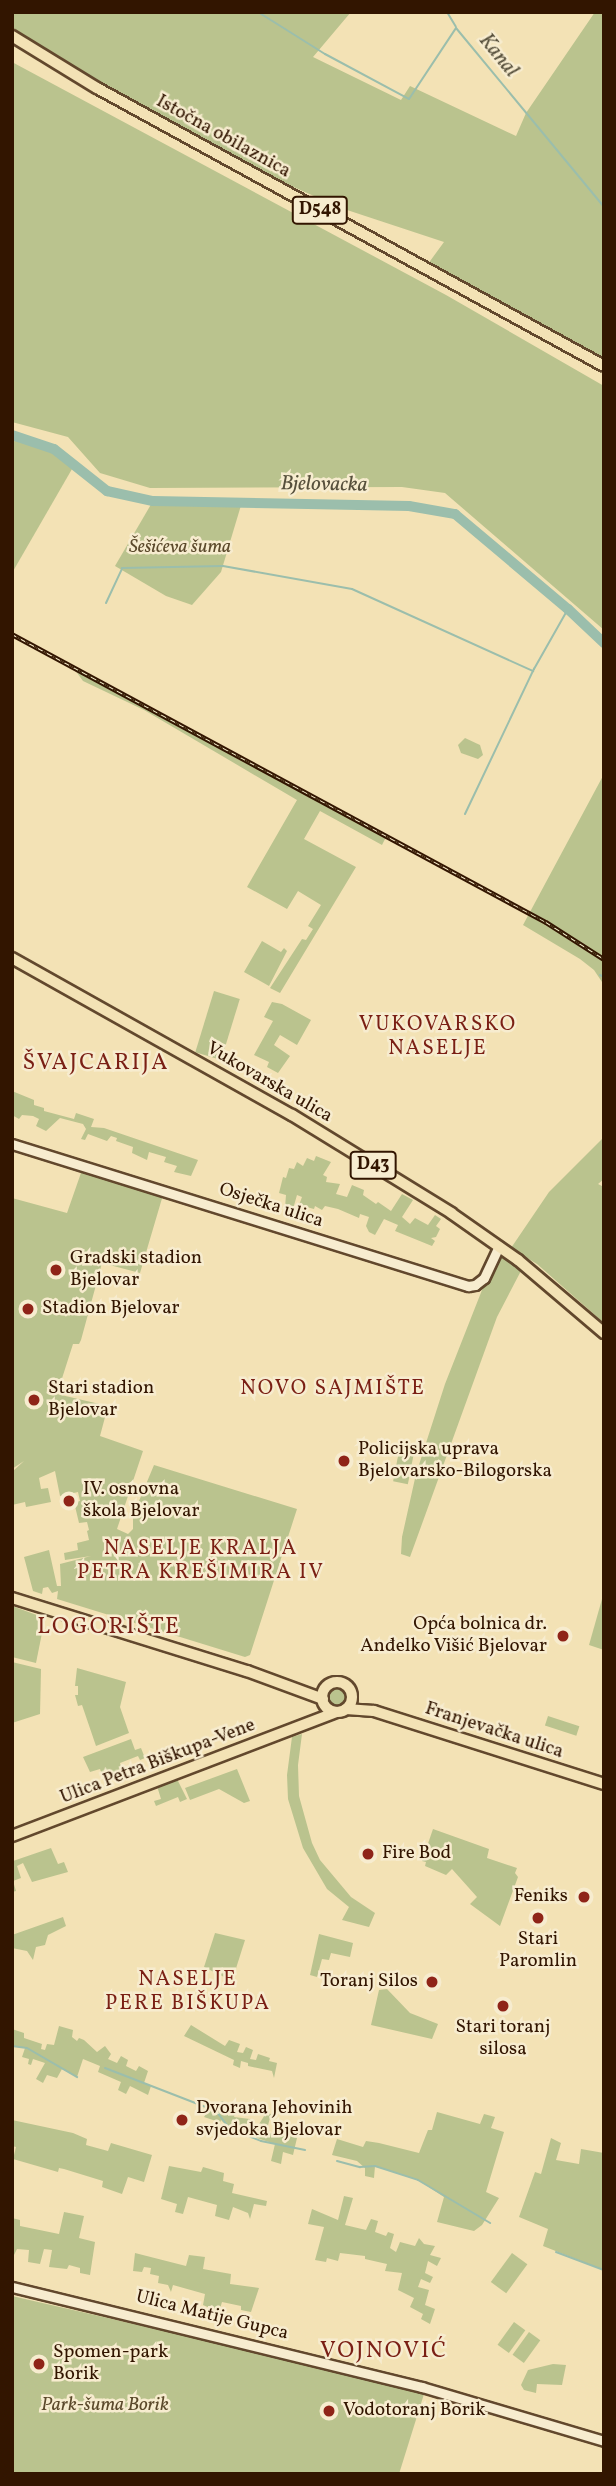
<!DOCTYPE html>
<html>
<head>
<meta charset="utf-8">
<style>
  body { margin:0 }
  #map { position:relative; width:616px; height:2486px; overflow:hidden; background:#f3e2b5; font-family:Vollkorn,serif }
  div>[style] { position:absolute }
  .green>* { inset:0; background:#bac38e; transform-origin:0 0 }
  .round { border-radius:50% }
  .stream>* { height:2px; margin:-1px; padding:0 1px; transform-origin:1px; border-radius:1px; background:#9bbeac }
  .river>* { height:10px; margin:-5px; padding:0 5px; transform-origin:5px; border-radius:5px; background:#9bbeac }
  .roads { filter:drop-shadow(2px 0 #62482d) drop-shadow(-2px 0 #62482d) drop-shadow(0 2px #62482d) drop-shadow(0 -2px #62482d) }
  .minor>* { height:9px; margin:-4.5px; padding:0 4.5px; transform-origin:4.5px; border-radius:4.5px; background:#f7eccf }
  .major>* { height:10px; margin:-5px; padding:0 5px; transform-origin:5px; border-radius:5px; background:#f3e2b5 }
  .major>.ring { margin:-5px; padding:0; box-sizing:content-box; background:none; border:10px solid #f3e2b5; border-radius:50% }
  .rail>* { height:4.5px; margin-top:-2.25px; transform-origin:0; background:repeating-linear-gradient(90deg,#f7eccf 0 5px,#321500 0 10px); box-sizing:border-box; border-block:2px solid #321500 }
  .dots>* { width:19px; height:19px; translate:-50% -50%; box-sizing:border-box; border:4px solid #f7eccf; border-radius:50% }
  span { translate:-50% -50%; white-space:nowrap; text-align:center; line-height:1.15; -webkit-text-stroke:5px #f7eccf; paint-order:stroke }
  .shield-label span { padding:2px 5px; background:#f7eccf; border:2px solid; border-radius:5px; -webkit-text-stroke-width:0 }
  .shield-label { font-size:18px; color:#321500; font-weight:700 }
  .street-label { font-size:19px; color:#321500 }
  .park-label { font-size:19px; color:#5b492b; font-style:italic }
  .poi-label { font-size:19px; color:#321500 }
  .left { translate:0 -50%; text-align:left }
  .right { translate:-100% -50%; text-align:right }
  .water-label { font-size:21px; color:#57503c; font-style:italic }
  .neighbourhood-label { font-size:21px; color:#7a1f14; letter-spacing:2px }
  .quarter-label { font-size:23px; color:#7a1f14; letter-spacing:2px }
  .frame { position:absolute; inset:0; border:14px solid #321500; pointer-events:none }
</style>
</head>
<body>
<div id="map">
  <div class="green">
    <div style="clip-path:polygon(12px 12px,351px 12px,313px 57px,401px 100px,410px 86px,516px 136px,526px 113px,595px 12px,604px 12px,604px 366px,425px 268px,444px 242px,341px 208px,221px 155px,12px 36px)"></div>
    <div style="clip-path:polygon(12px 62px,446px 295px,604px 386px,604px 630px,445px 493px,402px 487px,150px 488px,100px 473px,68px 437px,12px 422px)"></div>
    <div style="clip-path:polygon(16px 439px,53px 451px,72px 469px,12px 573px,12px 444px)"></div>
    <div style="clip-path:polygon(153px 501px,242px 502px,221px 572px,192px 605px,166px 596px,115px 566px)"></div>
    <div style="clip-path:polygon(72px 666px,386px 837px,382px 845px,320px 811px,304px 839px,356px 867px,280px 993px,270px 988px,302px 939px,306px 940px,313px 929px,308px 926px,321px 905px,298px 891px,287px 909px,247px 887px,297px 800px,144px 710px,83px 681px)"></div>
    <div style="clip-path:polygon(465px 738px,480px 745px,483px 755px,478px 759px,461px 753px,458px 745px)"></div>
    <div style="clip-path:polygon(604px 774px,604px 985px,594px 970px,580px 959px,523px 925px)"></div>
    <div style="clip-path:polygon(262px 941px,281px 952px,284px 948px,287px 951px,269px 986px,244px 972px)"></div>
    <div style="left:214px;top:991px;width:27px;height:64px;rotate:17deg"></div>
    <div style="clip-path:polygon(272px 1002px,282px 1004px,311px 1020px,297px 1045px,280px 1035px,274px 1045px,290px 1056px,278px 1073px,267px 1067px,269px 1062px,254px 1055px,273px 1021px,264px 1017px)"></div>
    <div style="clip-path:polygon(12px 1091px,34px 1100px,34px 1105px,44px 1108px,44px 1111px,74px 1119px,76px 1113px,94px 1119px,91px 1127px,104px 1128px,198px 1160px,191px 1176px,174px 1172px,177px 1166px,164px 1162px,166px 1157px,149px 1152px,147px 1160px,132px 1153px,133px 1147px,116px 1141px,117px 1138px,111px 1136px,107px 1141px,88px 1134px,85px 1140px,81px 1139px,86px 1129px,83px 1124px,60px 1118px,46px 1131px,36px 1126px,39px 1119px,33px 1116px,22px 1115px,19px 1119px,12px 1115px)"></div>
    <div style="clip-path:polygon(604px 1133px,604px 1179px,598px 1184px,604px 1187px,604px 1323px,537px 1264px,511px 1248px,549px 1192px,602px 1139px)"></div>
    <div style="clip-path:polygon(316px 1156px,331px 1162px,323px 1175px,327px 1177px,326px 1182px,340px 1184px,336px 1194px,347px 1197px,352px 1185px,364px 1190px,363px 1195px,376px 1204px,378px 1202px,391px 1211px,402px 1194px,413px 1200px,402px 1217px,410px 1224px,415px 1218px,428px 1225px,435px 1215px,441px 1219px,436px 1226px,440px 1229px,436px 1237px,431px 1238px,435px 1241px,432px 1246px,395px 1231px,398px 1225px,384px 1219px,375px 1235px,369px 1232px,366px 1226px,369px 1217px,360px 1214px,359px 1218px,338px 1209px,325px 1206px,322px 1210px,315px 1206px,314px 1209px,299px 1205px,302px 1197px,297px 1195px,293px 1209px,285px 1207px,286px 1195px,279px 1193px,283px 1177px,286px 1178px,289px 1168px,294px 1169px,297px 1162px,303px 1166px,307px 1158px,314px 1161px)"></div>
    <div style="clip-path:polygon(82px 1170px,163px 1195px,140px 1273px,102px 1263px,81px 1340px,79px 1344px,73px 1344px,57px 1394px,108px 1406px,100px 1436px,143px 1451px,117px 1529px,128px 1534px,133px 1529px,133px 1506px,139px 1501px,154px 1465px,297px 1509px,250px 1655px,245px 1657px,57px 1599px,58px 1591px,52px 1593px,48px 1587px,43px 1588px,42px 1594px,33px 1591px,24px 1557px,49px 1550px,57px 1586px,61px 1586px,60px 1564px,91px 1556px,65px 1560px,64px 1553px,78px 1550px,77px 1543px,89px 1540px,87px 1531px,89px 1530px,87px 1522px,79px 1523px,74px 1502px,80px 1501px,78px 1492px,60px 1496px,55px 1471px,39px 1478px,41px 1489px,48px 1488px,51px 1502px,26px 1507px,25px 1502px,12px 1505px,12px 1472px,24px 1461px,12px 1469px,12px 1198px,67px 1213px)"></div>
    <div style="clip-path:polygon(503px 1252px,523px 1267px,497px 1317px,410px 1557px,401px 1554px,402px 1537px,416px 1474px,445px 1384px,482px 1290px)"></div>
    <div style="left:400px;top:1446px;width:15px;height:36px;rotate:11deg"></div>
    <div style="clip-path:polygon(604px 1592px,604px 1650px,589px 1645px)"></div>
    <div style="clip-path:polygon(12px 1606px,45px 1618px,36px 1663px,12px 1657px)"></div>
    <div style="clip-path:polygon(12px 1662px,41px 1669px,40px 1714px,12px 1723px)"></div>
    <div style="clip-path:polygon(77px 1668px,126px 1682px,120px 1707px,129px 1733px,96px 1746px,82px 1705px,78px 1706px,75px 1695px,78px 1695px,78px 1686px,75px 1686px)"></div>
    <div class="round" style="left:328px;top:1687px;width:20px;height:20px"></div>
    <div style="left:548px;top:1716px;width:33px;height:10px;rotate:18deg"></div>
    <div style="clip-path:polygon(302px 1734px,298px 1765px,299px 1796px,312px 1843px,320px 1860px,351px 1897px,375px 1913px,369px 1927px,342px 1920px,349px 1907px,327px 1889px,303px 1848px,288px 1799px,287px 1775px,292px 1737px)"></div>
    <div style="clip-path:polygon(131px 1739px,135px 1750px,141px 1748px,145px 1758px,140px 1760px,138px 1756px,120px 1763px,124px 1776px,105px 1783px,100px 1769px,90px 1772px,83px 1757px)"></div>
    <div style="clip-path:polygon(237px 1769px,250px 1801px,244px 1803px,219px 1789px,190px 1800px,185px 1788px)"></div>
    <div style="clip-path:polygon(177px 1779px,187px 1799px,180px 1802px,178px 1797px,156px 1806px,154px 1801px,161px 1799px,157px 1786px)"></div>
    <div style="clip-path:polygon(433px 1829px,489px 1849px,487px 1858px,517px 1868px,515px 1873px,518px 1877px,500px 1926px,470px 1904px,477px 1897px,452px 1869px,446px 1875px,425px 1866px,426px 1862px,422px 1861px)"></div>
    <div style="clip-path:polygon(51px 1848px,58px 1864px,64px 1862px,68px 1872px,32px 1882px,23px 1863px,17px 1866px,21px 1878px,13px 1881px,16px 1891px,12px 1892px,13px 1861px)"></div>
    <div style="clip-path:polygon(63px 1917px,66px 1926px,48px 1935px,45px 1945px,36px 1947px,33px 1960px,27px 1951px,12px 1948px,12px 1935px)"></div>
    <div style="clip-path:polygon(215px 1933px,245px 1940px,232px 1981px,204px 1967px)"></div>
    <div style="clip-path:polygon(319px 1934px,353px 1943px,350px 1957px,331px 1953px,329px 1960px,322px 1959px,317px 1977px,310px 1975px)"></div>
    <div style="clip-path:polygon(387px 1989px,410px 2013px,438px 2024px,432px 2039px,371px 2025px,379px 1990px)"></div>
    <div style="clip-path:polygon(191px 2025px,225px 2046px,229px 2040px,240px 2044px,237px 2052px,243px 2053px,246px 2047px,253px 2050px,250px 2059px,256px 2060px,258px 2054px,270px 2058px,269px 2061px,277px 2063px,274px 2078px,272px 2071px,248px 2066px,248px 2063px,241px 2061px,240px 2068px,233px 2065px,234px 2060px,184px 2036px)"></div>
    <div style="clip-path:polygon(59px 2026px,73px 2030px,72px 2037px,77px 2041px,79px 2038px,84px 2040px,97px 2052px,105px 2046px,111px 2054px,108px 2059px,117px 2063px,121px 2056px,128px 2060px,126px 2066px,136px 2071px,139px 2066px,148px 2071px,144px 2083px,151px 2086px,148px 2095px,130px 2086px,126px 2094px,118px 2090px,121px 2082px,98px 2072px,100px 2066px,83px 2059px,77px 2077px,62px 2069px,57px 2078px,47px 2075px,43px 2083px,36px 2079px,45px 2063px,33px 2059px,31px 2065px,28px 2064px,29px 2059px,22px 2057px,25px 2048px,12px 2046px,12px 2029px,24px 2033px,24px 2038px,42px 2044px,41px 2049px,45px 2050px,47px 2044px,54px 2045px)"></div>
    <div style="clip-path:polygon(221px 2101px,237px 2106px,234px 2117px,250px 2119px,248px 2128px,256px 2129px,266px 2113px,271px 2114px,266px 2133px,280px 2134px,282px 2129px,295px 2131px,293px 2137px,297px 2138px,293px 2155px,283px 2152px,281px 2164px,271px 2161px,275px 2144px,230px 2129px,221px 2120px,219px 2125px,216px 2121px,204px 2117px,210px 2108px,216px 2111px)"></div>
    <div style="clip-path:polygon(437px 2112px,480px 2124px,484px 2114px,495px 2117px,491px 2128px,504px 2132px,486px 2192px,499px 2198px,482px 2225px,474px 2231px,437px 2222px,444px 2197px,418px 2180px,375px 2166px,374px 2178px,365px 2176px,365px 2168px,357px 2161px,332px 2155px,337px 2139px,363px 2147px,366px 2141px,379px 2143px,419px 2153px,428px 2130px,432px 2130px)"></div>
    <div style="clip-path:polygon(12px 2120px,73px 2133px,87px 2139px,86px 2145px,108px 2151px,111px 2143px,152px 2155px,144px 2182px,128px 2177px,122px 2194px,102px 2187px,103px 2181px,64px 2169px,59px 2168px,58px 2172px,13px 2159px,16px 2147px,12px 2146px)"></div>
    <div style="clip-path:polygon(551px 2138px,561px 2143px,556px 2160px,579px 2164px,581px 2149px,604px 2153px,604px 2270px,543px 2246px,548px 2229px,519px 2217px,535px 2172px,541px 2174px)"></div>
    <div style="clip-path:polygon(169px 2166px,201px 2172px,203px 2167px,224px 2173px,223px 2181px,234px 2184px,232px 2193px,267px 2201px,266px 2206px,254px 2204px,250px 2219px,248px 2213px,233px 2207px,229px 2220px,215px 2216px,217px 2205px,188px 2197px,183px 2214px,175px 2212px,177px 2204px,161px 2199px)"></div>
    <div style="clip-path:polygon(344px 2196px,353px 2198px,345px 2225px,366px 2230px,371px 2219px,378px 2221px,375px 2232px,386px 2236px,388px 2232px,394px 2234px,390px 2248px,396px 2252px,400px 2242px,415px 2246px,419px 2238px,424px 2244px,435px 2246px,430px 2255px,441px 2258px,437px 2266px,428px 2261px,425px 2273px,433px 2277px,430px 2283px,421px 2279px,418px 2287px,429px 2290px,425px 2305px,435px 2309px,430px 2324px,421px 2319px,423px 2314px,410px 2307px,414px 2298px,398px 2290px,402px 2273px,385px 2271px,387px 2264px,365px 2259px,365px 2256px,340px 2253px,338px 2261px,327px 2258px,326px 2262px,315px 2260px,324px 2227px,308px 2224px,312px 2209px,338px 2220px)"></div>
    <div style="clip-path:polygon(64px 2212px,84px 2216px,79px 2238px,95px 2242px,90px 2275px,80px 2273px,80px 2268px,69px 2265px,67px 2269px,49px 2267px,52px 2250px,44px 2249px,40px 2264px,28px 2262px,29px 2250px,17px 2249px,12px 2259px,12px 2218px,20px 2220px,20px 2226px,59px 2234px)"></div>
    <div style="clip-path:polygon(135px 2253px,186px 2266px,189px 2255px,205px 2257px,203px 2269px,231px 2274px,230px 2284px,259px 2288px,251px 2312px,241px 2310px,241px 2306px,222px 2302px,219px 2312px,203px 2305px,205px 2294px,173px 2285px,171px 2292px,168px 2285px,158px 2283px,159px 2276px,150px 2274px,151px 2268px,144px 2267px,142px 2272px,133px 2271px)"></div>
    <div style="left:512px;top:2253px;width:19px;height:36px;rotate:36deg"></div>
    <div style="clip-path:polygon(12px 2296px,274px 2356px,424px 2394px,399px 2474px,12px 2474px)"></div>
    <div style="left:514px;top:2322px;width:14px;height:28px;rotate:36deg"></div>
    <div style="left:529px;top:2332px;width:14px;height:28px;rotate:36deg"></div>
    <div style="clip-path:polygon(553px 2364px,566px 2365px,562px 2385px,537px 2384px,536px 2393px,524px 2390px,521px 2385px,528px 2370px)"></div>
  </div>
  <div class="stream">
    <div style="left:258px;top:12px;width:79px;rotate:32.1deg"></div>
    <div style="left:325px;top:54px;width:95px;rotate:28.2deg"></div>
    <div style="left:409px;top:99px;width:85px;rotate:-56.5deg"></div>
    <div style="left:456px;top:28px;width:232px;rotate:50.4deg"></div>
    <div style="left:447px;top:12px;width:17px;rotate:59deg"></div>
    <div style="left:106px;top:603px;width:38px;rotate:-65deg"></div>
    <div style="left:122px;top:568px;width:101px;rotate:-1.1deg"></div>
    <div style="left:223px;top:566px;width:131px;rotate:10.1deg"></div>
    <div style="left:352px;top:589px;width:199px;rotate:24.4deg"></div>
    <div style="left:465px;top:814px;width:161px;rotate:-64.6deg"></div>
    <div style="left:534px;top:669px;width:69px;rotate:-60.5deg"></div>
    <div style="left:600px;top:975px;width:4px;rotate:27deg"></div>
    <div style="left:12px;top:2046px;width:15px;rotate:8deg"></div>
    <div style="left:27px;top:2048px;width:58px;rotate:30.1deg"></div>
    <div style="left:105px;top:2068px;width:119px;rotate:21.2deg"></div>
    <div style="left:216px;top:2111px;width:23px;rotate:52deg"></div>
    <div style="left:230px;top:2129px;width:33px;rotate:21deg"></div>
    <div style="left:261px;top:2141px;width:45px;rotate:11.6deg"></div>
    <div style="left:337px;top:2161px;width:24px;rotate:15deg"></div>
    <div style="left:360px;top:2167px;width:15px;rotate:-4deg"></div>
    <div style="left:375px;top:2166px;width:45px;rotate:18deg"></div>
    <div style="left:418px;top:2180px;width:84px;rotate:30.8deg"></div>
    <div style="left:556px;top:2252px;width:51px;rotate:20.6deg"></div>
  </div>
  <div class="river">
    <div style="left:12px;top:435px;width:44px;rotate:18.4deg"></div>
    <div style="left:54px;top:449px;width:68px;rotate:38.4deg"></div>
    <div style="left:107px;top:491px;width:47px;rotate:12.3deg"></div>
    <div style="left:153px;top:501px;width:256px;rotate:1.1deg"></div>
    <div style="left:409px;top:506px;width:47px;rotate:9.9deg"></div>
    <div style="left:455px;top:514px;width:148px;rotate:40.1deg"></div>
    <div style="left:568px;top:609px;width:50px;rotate:43.4deg"></div>
  </div>
  <div class="roads">
    <div class="minor">
      <div style="left:12px;top:1144px;width:478px;rotate:17.3deg"></div>
      <div style="left:468px;top:1286px;width:7px;rotate:-8deg"></div>
      <div style="left:475px;top:1285px;width:11px;rotate:-38deg"></div>
      <div style="left:484px;top:1278px;width:35px;rotate:-65deg"></div>
      <div style="left:12px;top:2287px;width:422px;rotate:13.7deg"></div>
      <div style="left:422px;top:2387px;width:190px;rotate:16.5deg"></div>
    </div>
    <div class="major">
      <div style="left:12px;top:36px;width:100px;rotate:31.5deg"></div>
      <div style="left:97px;top:88px;width:578px;rotate:28.74deg"></div>
      <div style="left:12px;top:958px;width:321px;rotate:29.3deg"></div>
      <div style="left:292px;top:1115px;width:187px;rotate:31.6deg"></div>
      <div style="left:451px;top:1213px;width:82px;rotate:35deg"></div>
      <div style="left:518px;top:1260px;width:113px;rotate:40.3deg"></div>
      <div style="left:12px;top:1598px;width:246px;rotate:17.3deg"></div>
      <div style="left:247px;top:1671px;width:81px;rotate:20.2deg"></div>
      <div class="ring" style="left:322px;top:1682px;width:20px;height:20px"></div>
      <div style="left:346px;top:1709px;width:28px;rotate:4deg"></div>
      <div style="left:374px;top:1711px;width:241px;rotate:17.6deg"></div>
      <div style="left:12px;top:1836px;width:347px;rotate:-20.9deg"></div>
    </div>
  </div>
  <div class="rail">
    <div style="left:12px;top:634px;width:607px;rotate:28.34deg"></div>
    <div style="left:546px;top:922px;width:69px;rotate:32.5deg"></div>
  </div>
  <div class="dots">
    <div style="left:56px;top:1270px;background:#8f2418"></div>
    <div style="left:28px;top:1309px;background:#8f2418"></div>
    <div style="left:34px;top:1400px;background:#8f2418"></div>
    <div style="left:344px;top:1461px;background:#8f2418"></div>
    <div style="left:69px;top:1501px;background:#8f2418"></div>
    <div style="left:563px;top:1636px;background:#8f2418"></div>
    <div style="left:368px;top:1854px;background:#8f2418"></div>
    <div style="left:584px;top:1897px;background:#8f2418"></div>
    <div style="left:538px;top:1918px;background:#8f2418"></div>
    <div style="left:432px;top:1982px;background:#8f2418"></div>
    <div style="left:503px;top:2006px;background:#8f2418"></div>
    <div style="left:182px;top:2120px;background:#8f2418"></div>
    <div style="left:39px;top:2364px;background:#8f2418"></div>
    <div style="left:329px;top:2411px;background:#8f2418"></div>
  </div>
  <div class="shield-label">
    <span style="left:320px;top:210px">D548</span>
    <span style="left:373px;top:1165px">D43</span>
  </div>
  <div class="street-label">
    <span style="left:223px;top:137px;rotate:29deg">Istočna obilaznica</span>
    <span style="left:269px;top:1083px;rotate:30deg">Vukovarska ulica</span>
    <span style="left:271px;top:1206px;rotate:18deg">Osječka ulica</span>
    <span style="left:494px;top:1731px;rotate:18deg">Franjevačka ulica</span>
    <span style="left:158px;top:1762px;rotate:-21deg">Ulica Petra Biškupa-Vene</span>
    <span style="left:212px;top:2316px;rotate:14deg">Ulica Matije Gupca</span>
  </div>
  <div class="park-label">
    <span style="left:180px;top:548px">Šešićeva šuma</span>
    <span style="left:105px;top:2406px">Park-šuma Borik</span>
  </div>
  <div class="poi-label">
    <span class="left" style="left:70px;top:1270px">Gradski stadion<br>Bjelovar</span>
    <span class="left" style="left:42px;top:1309px">Stadion Bjelovar</span>
    <span class="left" style="left:48px;top:1400px">Stari stadion<br>Bjelovar</span>
    <span class="left" style="left:358px;top:1461px">Policijska uprava<br>Bjelovarsko-Bilogorska</span>
    <span class="left" style="left:83px;top:1501px">IV. osnovna<br>škola Bjelovar</span>
    <span class="right" style="left:547px;top:1636px">Opća bolnica dr.<br>Anđelko Višić Bjelovar</span>
    <span class="left" style="left:382px;top:1854px">Fire Bod</span>
    <span class="right" style="left:568px;top:1897px">Feniks</span>
    <span style="left:538px;top:1951px">Stari<br>Paromlin</span>
    <span class="right" style="left:418px;top:1982px">Toranj Silos</span>
    <span style="left:503px;top:2039px">Stari toranj<br>silosa</span>
    <span class="left" style="left:196px;top:2120px">Dvorana Jehovinih<br>svjedoka Bjelovar</span>
    <span class="left" style="left:53px;top:2364px">Spomen-park<br>Borik</span>
    <span class="left" style="left:343px;top:2411px">Vodotoranj Borik</span>
  </div>
  <div class="water-label">
    <span style="left:498px;top:56px;rotate:51deg">Kanal</span>
    <span style="left:324px;top:485px;rotate:1deg">Bjelovacka</span>
  </div>
  <div class="neighbourhood-label">
    <span style="left:438px;top:1037px">VUKOVARSKO<br>NASELJE</span>
    <span style="left:333px;top:1389px">NOVO SAJMIŠTE</span>
    <span style="left:201px;top:1561px">NASELJE KRALJA<br>PETRA KREŠIMIRA IV</span>
    <span style="left:188px;top:1992px">NASELJE<br>PERE BIŠKUPA</span>
  </div>
  <div class="quarter-label">
    <span style="left:96px;top:1063px">ŠVAJCARIJA</span>
    <span style="left:109px;top:1627px">LOGORIŠTE</span>
    <span style="left:384px;top:2351px">VOJNOVIĆ</span>
  </div>
  <div class="frame"></div>
</div>
</body>
</html>
